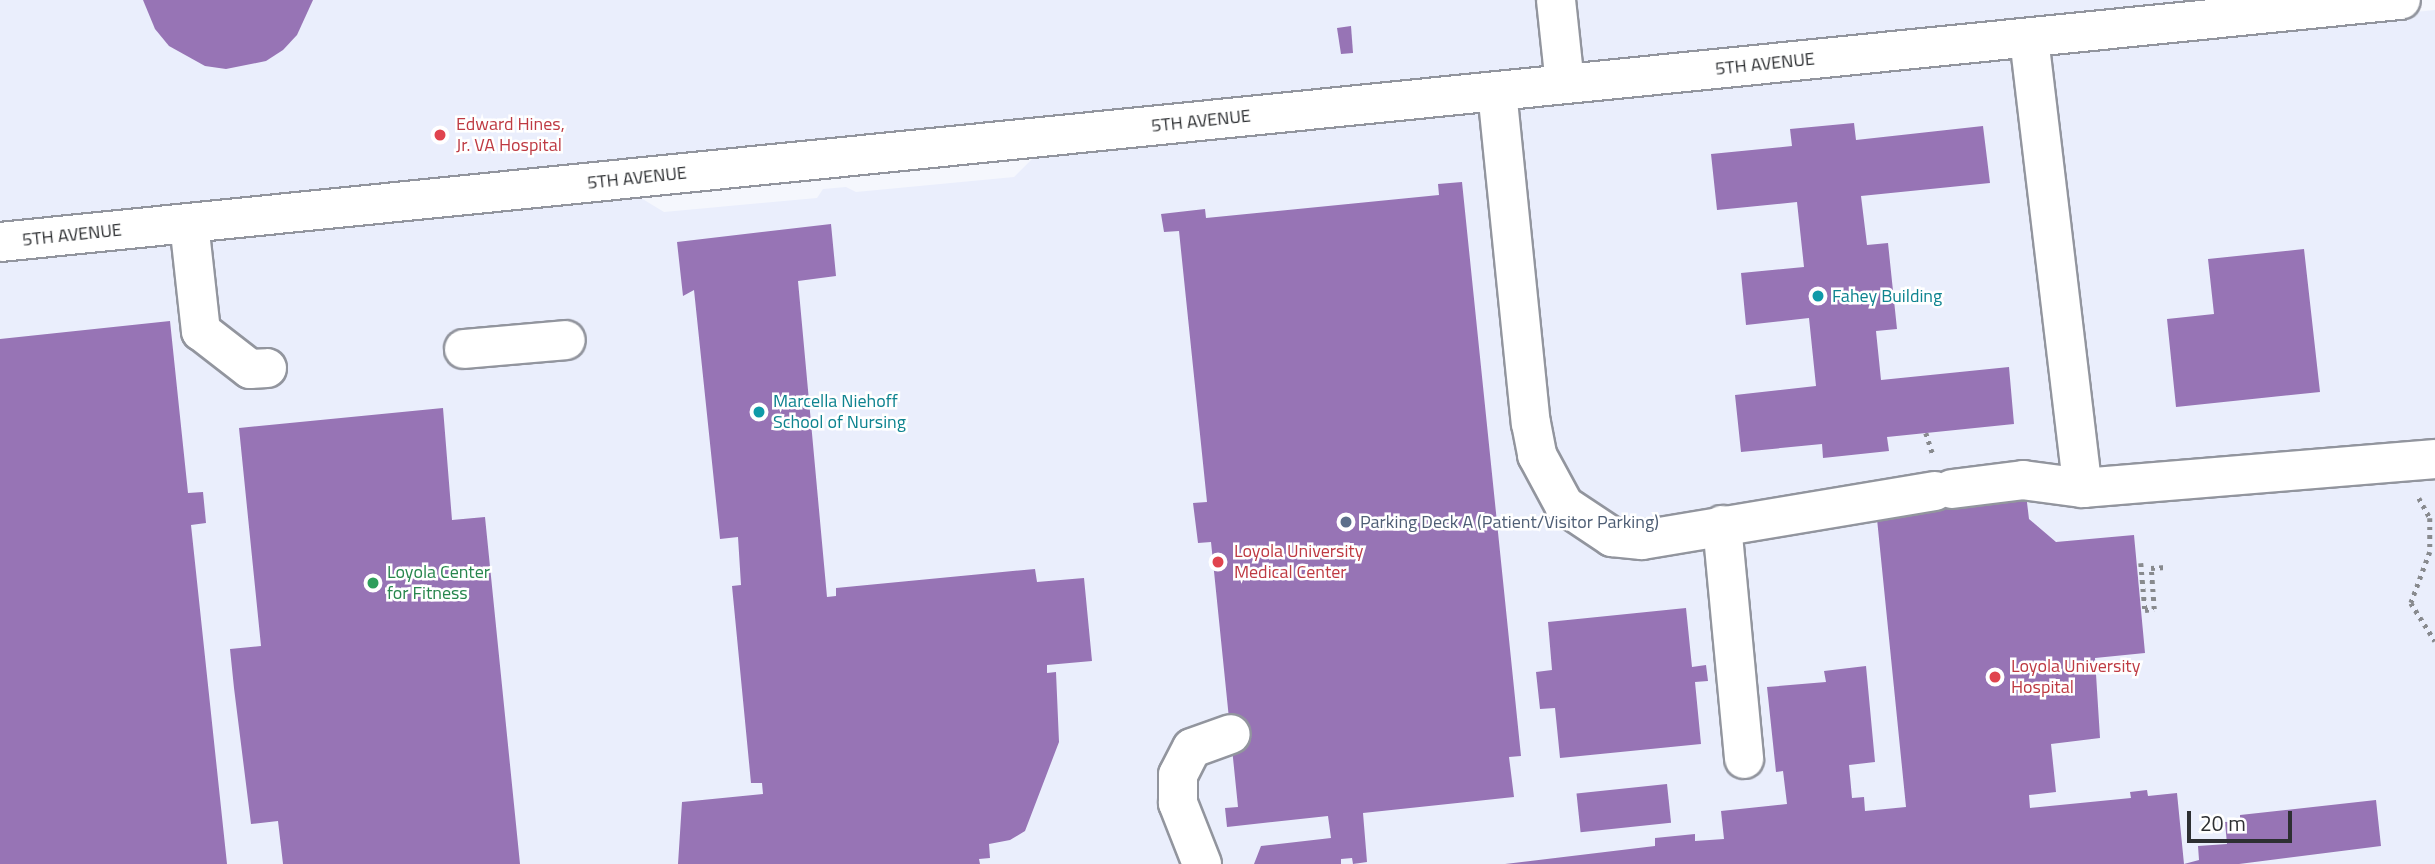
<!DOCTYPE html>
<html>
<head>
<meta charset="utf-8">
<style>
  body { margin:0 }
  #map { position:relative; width:2435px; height:864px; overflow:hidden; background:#f5f7fd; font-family:"Titillium Web",sans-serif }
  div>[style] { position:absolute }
  .built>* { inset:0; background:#eaeefc }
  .building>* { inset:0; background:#9774b5; transform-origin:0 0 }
  .path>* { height:4.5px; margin-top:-2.25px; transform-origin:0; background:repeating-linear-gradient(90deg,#888a8e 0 3.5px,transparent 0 8.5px) }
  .roads { filter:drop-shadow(2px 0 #92959e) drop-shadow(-2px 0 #92959e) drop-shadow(0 2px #92959e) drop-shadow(0 -2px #92959e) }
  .minor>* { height:38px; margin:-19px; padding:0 19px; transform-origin:19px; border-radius:19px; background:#fff }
  .dots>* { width:19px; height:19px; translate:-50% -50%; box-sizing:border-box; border:4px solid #fff; border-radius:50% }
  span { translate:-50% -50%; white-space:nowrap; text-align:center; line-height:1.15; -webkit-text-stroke:5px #fff; paint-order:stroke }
  .street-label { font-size:18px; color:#2d2f32 }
  .health-label { font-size:18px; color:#be3a42 }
  .left { translate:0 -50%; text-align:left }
  .culture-label { font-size:18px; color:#0d838f }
  .service-label { font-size:18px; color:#4e5e75 }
  .leisure-label { font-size:18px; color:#27864d }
  .scale { position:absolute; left:2187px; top:811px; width:105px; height:32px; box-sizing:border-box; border:4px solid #2d2f32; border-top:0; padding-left:9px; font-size:21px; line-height:24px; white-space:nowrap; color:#2d2f32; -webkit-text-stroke:5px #fff; paint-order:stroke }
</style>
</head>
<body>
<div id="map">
  <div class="built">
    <div style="clip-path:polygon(0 0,2212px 0,0 223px)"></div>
    <div style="clip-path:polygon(2435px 10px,2435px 864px,0 864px,0 259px,636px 195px,664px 212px,817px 198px,823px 189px,846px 187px,856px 192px,1014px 177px,1037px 154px)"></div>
  </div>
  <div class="building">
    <div style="clip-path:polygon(143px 0,313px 0,297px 35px,283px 50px,266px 61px,226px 69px,205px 66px,169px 46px,155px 29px)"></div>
    <div style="clip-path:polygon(1351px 26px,1353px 53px,1341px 54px,1337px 28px)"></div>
    <div style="clip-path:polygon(1854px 123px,1856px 140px,1983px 126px,1990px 183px,1861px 196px,1867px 245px,1888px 243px,1897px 329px,1876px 331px,1881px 380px,2009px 367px,2014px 424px,1887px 437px,1889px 451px,1823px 458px,1822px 444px,1741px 452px,1735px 395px,1816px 386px,1809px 318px,1746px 325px,1741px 273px,1804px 267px,1797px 202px,1717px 210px,1711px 154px,1792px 146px,1790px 129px)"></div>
    <div style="clip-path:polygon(1462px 182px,1521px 756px,1509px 757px,1514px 797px,1363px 813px,1367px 862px,1353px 864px,1352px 858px,1341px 859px,1341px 864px,1254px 864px,1261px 846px,1331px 838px,1328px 816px,1227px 827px,1225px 808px,1238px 807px,1211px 542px,1198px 543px,1193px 503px,1207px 502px,1179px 231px,1164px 232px,1161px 214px,1205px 209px,1206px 218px,1439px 195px,1438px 184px)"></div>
    <div style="clip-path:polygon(831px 224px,836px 276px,798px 281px,827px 597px,836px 596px,836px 588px,1035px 569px,1037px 582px,1084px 578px,1092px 661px,1047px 665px,1047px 673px,1056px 672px,1059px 742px,1025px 831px,1010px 840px,989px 844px,990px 858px,979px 859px,980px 864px,678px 864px,682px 802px,763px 794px,762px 783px,751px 783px,732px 586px,741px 585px,738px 537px,720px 539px,694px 290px,683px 296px,677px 242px)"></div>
    <div style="clip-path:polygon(2304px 249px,2320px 392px,2176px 407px,2167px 319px,2214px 314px,2208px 259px)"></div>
    <div style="clip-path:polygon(170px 321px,188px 493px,203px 492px,206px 523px,191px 525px,227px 864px,0 864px,0 339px)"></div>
    <div style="clip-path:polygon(443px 408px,452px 520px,485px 517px,520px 864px,283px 864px,278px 821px,251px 824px,234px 688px,230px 649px,261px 646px,239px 428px)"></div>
    <div style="clip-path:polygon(2026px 494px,2029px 519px,2056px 542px,2134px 535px,2145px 653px,2095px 658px,2100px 738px,2051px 744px,2056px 792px,2029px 795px,2030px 808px,2131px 798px,2130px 792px,2147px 790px,2148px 796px,2177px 793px,2184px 864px,1505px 864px,1655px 846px,1655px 838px,1695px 834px,1695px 841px,1724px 839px,1721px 811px,1787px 804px,1783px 771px,1776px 772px,1767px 687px,1826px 682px,1824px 671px,1866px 666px,1875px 762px,1849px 765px,1852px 798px,1864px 797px,1865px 811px,1906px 807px,1876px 509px)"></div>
    <div style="clip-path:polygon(1686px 608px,1692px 667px,1706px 665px,1708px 681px,1695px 682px,1701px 744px,1560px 758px,1555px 708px,1540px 709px,1536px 672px,1552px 670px,1548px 622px)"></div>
    <div style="left:1667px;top:784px;width:39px;height:91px;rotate:84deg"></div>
    <div style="clip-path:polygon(2376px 800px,2381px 846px,2239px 864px,2184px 864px,2199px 860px,2198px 846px,2227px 844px,2225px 822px,2240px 821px,2240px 815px)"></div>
  </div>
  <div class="path">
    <div style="left:1926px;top:433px;width:23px;rotate:72deg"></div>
    <div style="left:2419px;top:498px;width:23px;rotate:61deg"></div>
    <div style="left:2430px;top:518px;width:34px;rotate:90deg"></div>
    <div style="left:2430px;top:552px;width:54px;rotate:110.4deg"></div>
    <div style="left:2411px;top:603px;width:45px;rotate:57.7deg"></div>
    <div style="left:2141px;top:563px;width:47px;rotate:85.1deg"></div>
    <div style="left:2145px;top:610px;width:9px;rotate:-6deg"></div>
    <div style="left:2154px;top:609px;width:41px;rotate:-94.2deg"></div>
    <div style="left:2151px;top:568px;width:15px;rotate:-4deg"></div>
  </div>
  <div class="roads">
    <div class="minor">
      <div style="left:1556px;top:0;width:84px;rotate:83.9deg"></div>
      <div style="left:2029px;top:38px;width:453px;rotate:83.2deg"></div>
      <div style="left:1497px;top:91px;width:334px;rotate:84.2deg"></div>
      <div style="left:1531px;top:423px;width:33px;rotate:79deg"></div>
      <div style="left:1537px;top:455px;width:57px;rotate:61.6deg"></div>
      <div style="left:1564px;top:505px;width:58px;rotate:33.7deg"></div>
      <div style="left:1612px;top:537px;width:30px;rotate:6deg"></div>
      <div style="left:1642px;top:540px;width:297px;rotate:-9.5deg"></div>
      <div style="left:189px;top:223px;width:109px;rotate:83.7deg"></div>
      <div style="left:201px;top:331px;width:62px;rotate:37.8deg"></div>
      <div style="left:250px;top:369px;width:17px;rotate:-3deg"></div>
      <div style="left:0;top:242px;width:2413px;rotate:-5.76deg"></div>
      <div style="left:464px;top:349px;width:102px;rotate:-5deg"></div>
      <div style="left:1952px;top:489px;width:72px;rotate:-7.2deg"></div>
      <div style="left:2023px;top:480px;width:61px;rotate:7.6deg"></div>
      <div style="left:2083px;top:488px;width:353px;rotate:-4.7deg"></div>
      <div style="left:1722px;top:525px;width:235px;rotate:84.6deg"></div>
      <div style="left:1202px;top:864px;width:66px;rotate:-111.5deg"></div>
      <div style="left:1178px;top:803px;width:28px;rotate:-90deg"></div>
      <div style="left:1178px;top:775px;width:30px;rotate:-63deg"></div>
      <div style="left:1192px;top:748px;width:41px;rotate:-19.7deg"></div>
    </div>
  </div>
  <div class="dots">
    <div style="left:440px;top:135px;background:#e0444e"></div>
    <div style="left:1818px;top:296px;background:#0f9aa8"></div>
    <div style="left:759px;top:412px;background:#0f9aa8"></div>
    <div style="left:1346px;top:522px;background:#5c6f8a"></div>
    <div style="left:1218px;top:562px;background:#e0444e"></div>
    <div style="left:373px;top:583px;background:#2e9e5b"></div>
    <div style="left:1995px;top:677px;background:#e0444e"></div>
  </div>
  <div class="street-label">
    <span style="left:1765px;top:64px;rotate:-6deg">5TH AVENUE</span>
    <span style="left:1201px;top:121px;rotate:-6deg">5TH AVENUE</span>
    <span style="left:637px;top:178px;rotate:-6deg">5TH AVENUE</span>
    <span style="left:72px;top:235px;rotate:-6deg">5TH AVENUE</span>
  </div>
  <div class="health-label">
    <span class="left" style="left:456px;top:135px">Edward Hines,<br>Jr. VA Hospital</span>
    <span class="left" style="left:1234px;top:562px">Loyola University<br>Medical Center</span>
    <span class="left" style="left:2011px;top:677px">Loyola University<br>Hospital</span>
  </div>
  <div class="culture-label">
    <span class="left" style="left:1832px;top:296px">Fahey Building</span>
    <span class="left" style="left:773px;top:412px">Marcella Niehoff<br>School of Nursing</span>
  </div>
  <div class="service-label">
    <span class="left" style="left:1360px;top:522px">Parking Deck A (Patient/Visitor Parking)</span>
  </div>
  <div class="leisure-label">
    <span class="left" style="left:387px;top:583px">Loyola Center<br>for Fitness</span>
  </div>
  <div class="scale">20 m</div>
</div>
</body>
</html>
